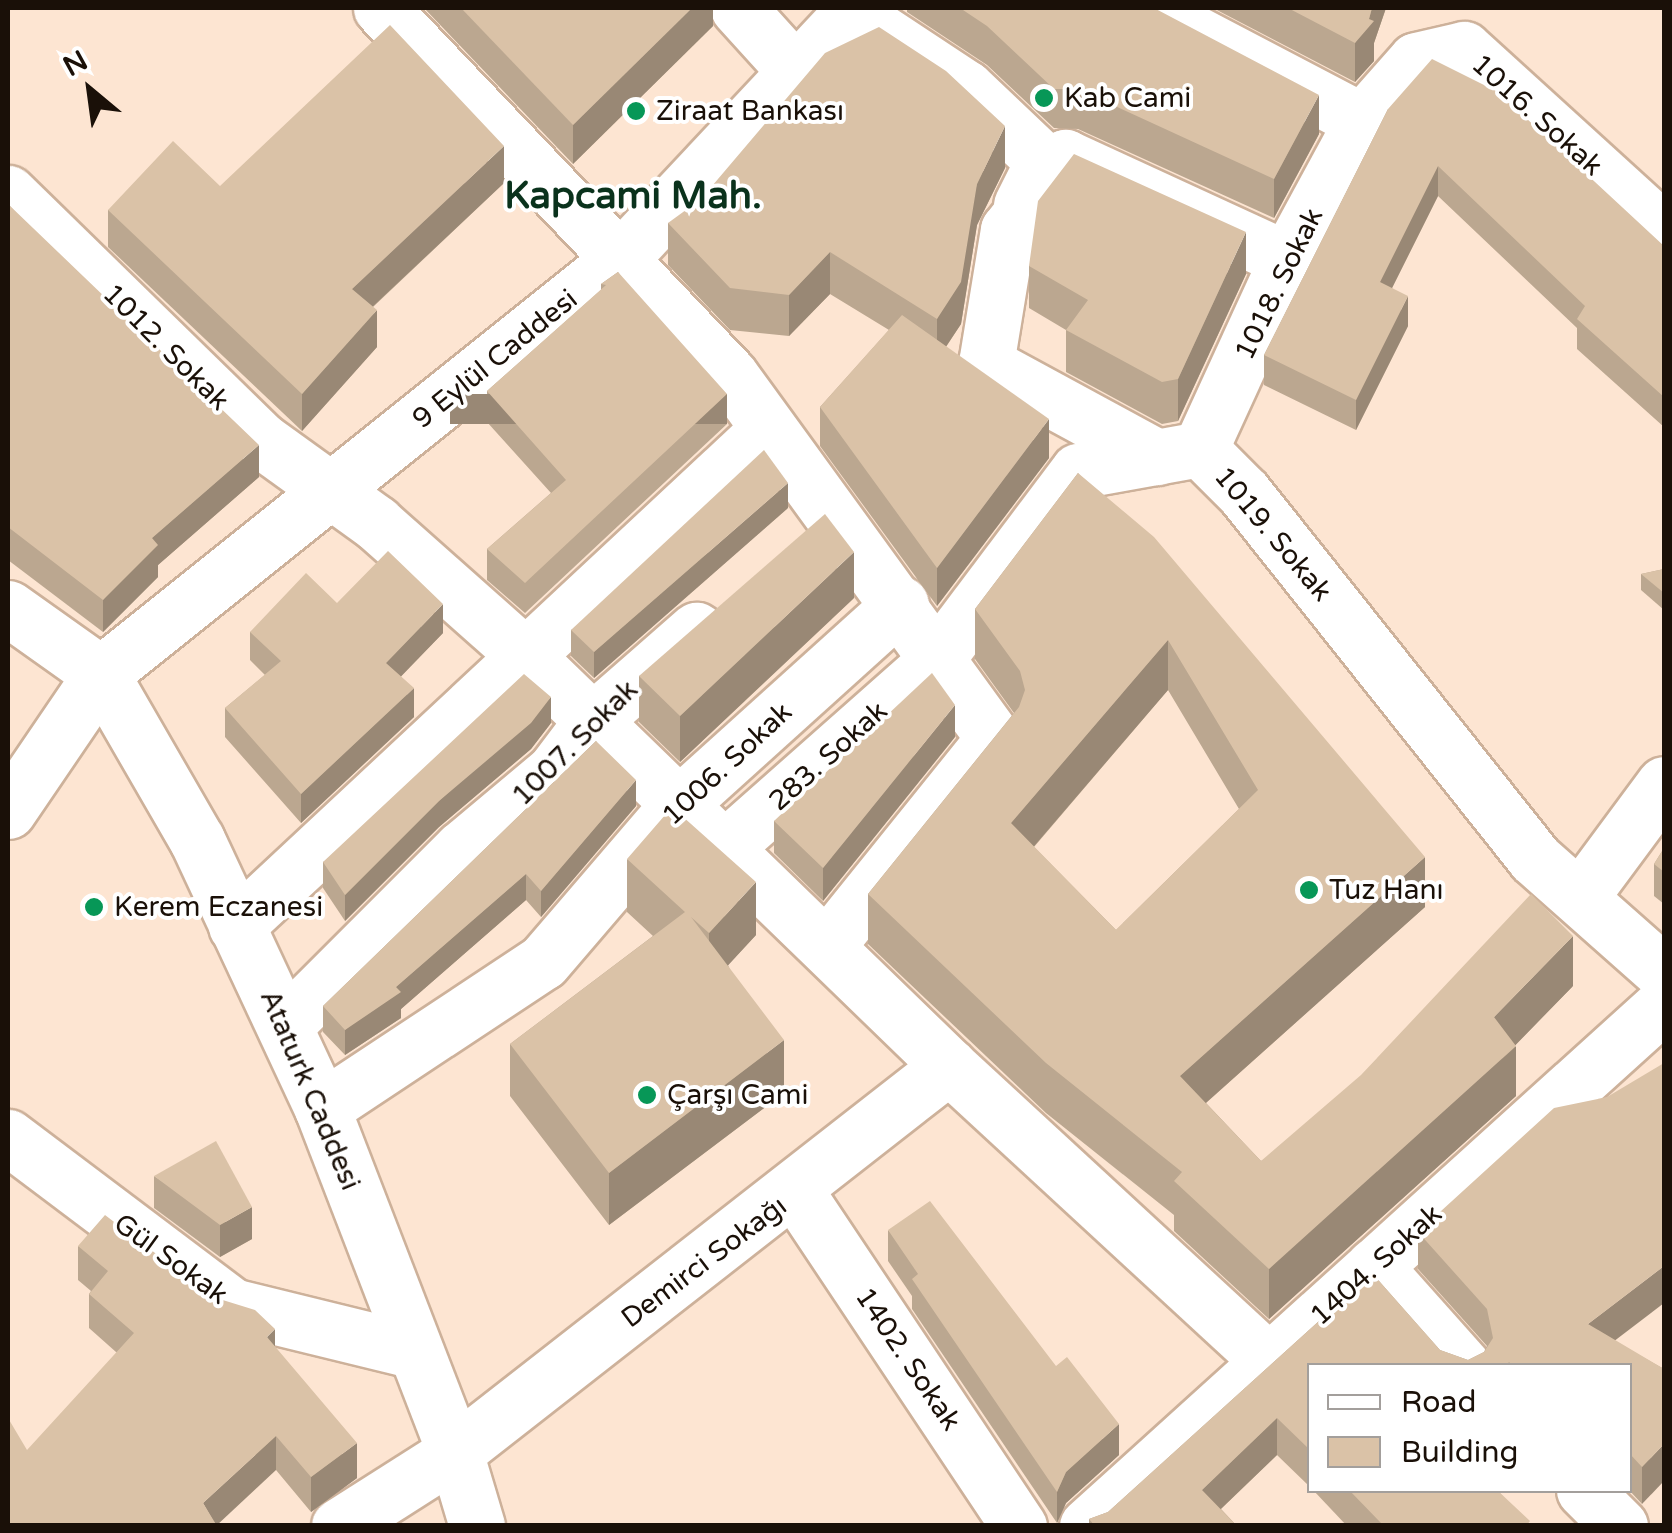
<!DOCTYPE html>
<html>
<head>
<meta charset="utf-8">
<style>
  body { margin:0 }
  #map { position:relative; width:1672px; height:1533px; overflow:hidden; background:#fde5d2; font-family:"Varela Round",sans-serif }
  div>[style] { position:absolute }
  .roads { filter:drop-shadow(2px 0 #cdb19a) drop-shadow(-2px 0 #cdb19a) drop-shadow(0 2px #cdb19a) drop-shadow(0 -2px #cdb19a) }
  .minor>* { height:55px; margin:-27.5px; padding:0 27.5px; transform-origin:27.5px; border-radius:27.5px; background:#fff }
  .tertiary>* { height:55px; margin:-27.5px; padding:0 27.5px; transform-origin:27.5px; border-radius:27.5px; background:#fff }
  .secondary>* { height:55px; margin:-27.5px; padding:0 27.5px; transform-origin:27.5px; border-radius:27.5px; background:#fff }
  .wall>* { inset:0; background:#bba790 }
  .shaded-wall>* { inset:0; background:#998875; transform-origin:0 0 }
  .building>* { inset:0; background:#dac2a7 }
  .dots>* { width:28px; height:28px; translate:-50% -50%; box-sizing:border-box; border:5px solid #fff; border-radius:50% }
  span { translate:-50% -50%; white-space:nowrap; text-align:center; line-height:1.15; -webkit-text-stroke:8px #fff; paint-order:stroke }
  .poi-label { font-size:28px; color:#1a1008 }
  .left { translate:0 -50%; text-align:left }
  .street-label { font-size:28px; color:#1a1008 }
  .district-label { font-size:38px; color:#0a321c; font-weight:700 }
  .frame { position:absolute; inset:0; border:10px solid #1a1008; pointer-events:none }
  .legend { position:absolute; left:1307px; top:1363px; width:325px; height:130px; box-sizing:border-box; background:#fff; border:2px solid #a39f9c; margin:0; padding:12px 18px; list-style:none; font-size:30px; color:#1a1008 }
  .legend li { display:flex; align-items:center; gap:20px; height:50px }
  .legend b { width:50px; border:2px solid #a39f9c }
  .north { position:absolute; left:40px; top:40px; width:100px; height:100px; -webkit-text-stroke:8px #fff; paint-order:stroke; rotate:331deg; font-size:28px; font-weight:700; line-height:40px; text-align:center; color:#1a1008 }
  .north::after { content:''; display:block; margin:auto; width:35px; height:45px; background:#1a1008; clip-path:polygon(50% 0,100% 100%,50% 72%,0 100%) }
</style>
</head>
<body>
<div id="map">
  <div class="roads">
    <div class="minor">
      <div style="left:381px;top:8px;width:506px;rotate:46.44deg"></div>
      <div style="left:730px;top:375px;width:449px;rotate:54deg"></div>
      <div style="left:994px;top:738px;width:267px;rotate:128.8deg"></div>
      <div style="left:738px;top:8px;width:88px;rotate:47.8deg"></div>
      <div style="left:797px;top:73px;width:93px;rotate:-26deg"></div>
      <div style="left:881px;top:32px;width:102px;rotate:33.4deg"></div>
      <div style="left:966px;top:88px;width:106px;rotate:43.5deg"></div>
      <div style="left:1043px;top:161px;width:49px;rotate:116.6deg"></div>
      <div style="left:1147px;top:8px;width:243px;rotate:27.7deg"></div>
      <div style="left:1362px;top:121px;width:81px;rotate:-48.5deg"></div>
      <div style="left:1416px;top:60px;width:49px;rotate:-12.9deg"></div>
      <div style="left:1464px;top:49px;width:270px;rotate:42.3deg"></div>
      <div style="left:8px;top:193px;width:354px;rotate:44.3deg"></div>
      <div style="left:261px;top:440px;width:142px;rotate:35.8deg"></div>
      <div style="left:376px;top:523px;width:200px;rotate:41.6deg"></div>
      <div style="left:526px;top:656px;width:589px;rotate:44.11deg"></div>
      <div style="left:949px;top:1066px;width:435px;rotate:42.7deg"></div>
      <div style="left:1200px;top:449px;width:209px;rotate:-65.4deg"></div>
      <div style="left:1287px;top:259px;width:157px;rotate:-61.5deg"></div>
      <div style="left:1157px;top:457px;width:195px;rotate:-151.5deg"></div>
      <div style="left:986px;top:364px;width:136px;rotate:-80.7deg"></div>
      <div style="left:1008px;top:230px;width:93px;rotate:-52deg"></div>
      <div style="left:1065px;top:157px;width:244px;rotate:24.7deg"></div>
      <div style="left:8px;top:811px;width:166px;rotate:-55.8deg"></div>
      <div style="left:101px;top:674px;width:192px;rotate:60deg"></div>
      <div style="left:197px;top:840px;width:296px;rotate:65deg"></div>
      <div style="left:322px;top:1108px;width:369px;rotate:68.9deg"></div>
      <div style="left:455px;top:1452px;width:77px;rotate:73.4deg"></div>
      <div style="left:723px;top:849px;width:282px;rotate:-41.5deg"></div>
      <div style="left:934px;top:662px;width:239px;rotate:-53deg"></div>
      <div style="left:1078px;top:471px;width:124px;rotate:-10.2deg"></div>
      <div style="left:1200px;top:449px;width:62px;rotate:45deg"></div>
      <div style="left:1244px;top:493px;width:466px;rotate:51.5deg"></div>
      <div style="left:1534px;top:858px;width:174px;rotate:41.5deg"></div>
      <div style="left:1581px;top:896px;width:139px;rotate:-53.5deg"></div>
      <div style="left:236px;top:926px;width:724px;rotate:-43.04deg"></div>
      <div style="left:285px;top:1025px;width:249px;rotate:-45deg"></div>
      <div style="left:461px;top:849px;width:121px;rotate:-40deg"></div>
      <div style="left:554px;top:771px;width:61px;rotate:-52.9deg"></div>
      <div style="left:591px;top:722px;width:140px;rotate:-41.2deg"></div>
      <div style="left:322px;top:1108px;width:265px;rotate:-33.5deg"></div>
      <div style="left:543px;top:962px;width:204px;rotate:-49.4deg"></div>
      <div style="left:676px;top:807px;width:303px;rotate:-42.1deg"></div>
      <div style="left:8px;top:1137px;width:281px;rotate:37deg"></div>
      <div style="left:232px;top:1306px;width:188px;rotate:13.8deg"></div>
      <div style="left:796px;top:1192px;width:402px;rotate:56.3deg"></div>
      <div style="left:1374px;top:1266px;width:134px;rotate:48.3deg"></div>
      <div style="left:455px;top:1452px;width:627px;rotate:-38deg"></div>
      <div style="left:1584px;top:1490px;width:51px;rotate:45deg"></div>
      <div style="left:1087px;top:1526px;width:778px;rotate:-42.13deg"></div>
    </div>
    <div class="tertiary">
      <div style="left:339px;top:1526px;width:138px;rotate:-32.5deg"></div>
    </div>
    <div class="secondary">
      <div style="left:8px;top:608px;width:114px;rotate:35.4deg"></div>
      <div style="left:101px;top:674px;width:667px;rotate:-38.67deg"></div>
      <div style="left:622px;top:257px;width:341px;rotate:-46.9deg"></div>
    </div>
  </div>
  <div class="wall">
    <div style="clip-path:polygon(424px 8px,713px 8px,713px 26px,573px 164px)"></div>
    <div style="clip-path:polygon(907px 8px,1154px 8px,1319px 134px,1274px 218px,1078px 129px,1054px 128px,987px 65px,907px 12px)"></div>
    <div style="clip-path:polygon(1213px 8px,1386px 8px,1374px 43px,1374px 61px,1355px 82px)"></div>
    <div style="clip-path:polygon(1388px 109px,1664px 246px,1664px 427px,1577px 349px,1577px 328px,1438px 196px,1392px 288px,1408px 326px,1356px 430px,1264px 385px,1264px 355px)"></div>
    <div style="clip-path:polygon(1005px 168px,977px 225px,961px 324px,946px 347px,1049px 458px,937px 606px,820px 446px,820px 407px,889px 330px,830px 294px,789px 336px,730px 330px,668px 265px,668px 223px)"></div>
    <div style="clip-path:polygon(504px 183px,373px 307px,377px 347px,302px 431px,108px 247px,108px 210px,220px 186px)"></div>
    <div style="clip-path:polygon(8px 204px,259px 477px,158px 565px,158px 577px,103px 632px,8px 560px)"></div>
    <div style="clip-path:polygon(1029px 266px,1246px 274px,1178px 421px,1162px 424px,1066px 372px,1066px 330px,1029px 308px)"></div>
    <div style="clip-path:polygon(618px 272px,727px 424px,525px 613px,487px 580px,487px 549px,551px 493px,487px 422px,487px 391px,601px 290px,601px 284px)"></div>
    <div style="clip-path:polygon(evenodd,1078px 473px,1425px 907px,1206px 1103px,1261px 1161px,1573px 986px,1515px 1045px,1516px 1096px,1269px 1319px,1174px 1231px,1174px 1215px,1046px 1113px,868px 944px,868px 894px,1014px 713px,975px 659px,975px 609px,1078px 473px,1168px 690px,1239px 809px,1116px 930px,1034px 847px,1168px 690px)"></div>
    <div style="clip-path:polygon(788px 508px,594px 678px,571px 656px,571px 630px)"></div>
    <div style="clip-path:polygon(1664px 569px,1664px 610px,1641px 590px,1641px 574px)"></div>
    <div style="clip-path:polygon(854px 598px,680px 762px,639px 722px,639px 676px)"></div>
    <div style="clip-path:polygon(337px 603px,443px 633px,401px 676px,414px 717px,301px 823px,225px 737px,225px 708px,265px 675px,250px 660px,250px 632px)"></div>
    <div style="clip-path:polygon(551px 723px,531px 749px,439px 827px,345px 921px,323px 888px,323px 862px)"></div>
    <div style="clip-path:polygon(955px 737px,823px 901px,774px 853px,774px 821px)"></div>
    <div style="clip-path:polygon(596px 741px,636px 806px,541px 917px,526px 900px,401px 1009px,401px 1018px,345px 1055px,323px 1032px,323px 1006px)"></div>
    <div style="clip-path:polygon(1664px 848px,1664px 904px,1654px 896px,1654px 864px)"></div>
    <div style="clip-path:polygon(627px 859px,756px 935px,728px 965px,784px 1093px,609px 1225px,510px 1096px,510px 1044px,653px 936px,627px 912px)"></div>
    <div style="clip-path:polygon(154px 1176px,252px 1239px,220px 1257px,154px 1208px)"></div>
    <div style="clip-path:polygon(888px 1230px,1119px 1455px,1066px 1503px,1057px 1523px,912px 1309px,912px 1296px,888px 1261px)"></div>
    <div style="clip-path:polygon(1418px 1232px,1664px 1369px,1642px 1504px,1629px 1490px,1630px 1366px,1310px 1366px,1310px 1487px,1277px 1455px,1221px 1509px,1237px 1526px,1089px 1526px,1089px 1519px,1108px 1512px,1372px 1273px,1440px 1350px,1468px 1360px,1484px 1352px,1487px 1346px,1418px 1269px)"></div>
    <div style="clip-path:polygon(78px 1246px,275px 1347px,357px 1478px,311px 1512px,276px 1470px,116px 1352px,89px 1328px,89px 1294px,91px 1291px,78px 1280px)"></div>
    <div style="clip-path:polygon(1313px 1490px,1497px 1490px,1530px 1526px,1347px 1526px)"></div>
  </div>
  <div class="shaded-wall">
    <div style="clip-path:polygon(692px 8px,713px 8px,713px 26px,573px 164px,573px 125px)"></div>
    <div style="clip-path:polygon(1372px 8px,1386px 8px,1374px 43px,1374px 61px,1355px 82px,1355px 43px,1369px 19px)"></div>
    <div style="clip-path:polygon(1319px 95px,1319px 134px,1274px 218px,1274px 179px)"></div>
    <div style="clip-path:polygon(1005px 126px,1005px 168px,977px 225px,961px 324px,937px 360px,937px 319px,977px 184px)"></div>
    <div style="clip-path:polygon(504px 146px,504px 183px,352px 326px,352px 289px)"></div>
    <div style="clip-path:polygon(1438px 166px,1438px 196px,1380px 312px,1380px 282px)"></div>
    <div style="clip-path:polygon(1246px 232px,1246px 274px,1178px 421px,1178px 379px)"></div>
    <div style="clip-path:polygon(830px 252px,830px 294px,789px 336px,789px 295px)"></div>
    <div style="clip-path:polygon(1408px 296px,1408px 326px,1356px 430px,1356px 400px)"></div>
    <div style="clip-path:polygon(377px 310px,377px 347px,302px 431px,302px 394px)"></div>
    <div style="left:727px;top:394px;width:30px;height:277px;rotate:90deg"></div>
    <div style="clip-path:polygon(1049px 419px,1049px 458px,937px 606px,937px 568px)"></div>
    <div style="clip-path:polygon(259px 445px,259px 477px,158px 565px,158px 577px,103px 632px,103px 600px,152px 538px)"></div>
    <div style="clip-path:polygon(788px 483px,788px 508px,594px 678px,594px 652px)"></div>
    <div style="clip-path:polygon(854px 552px,854px 598px,680px 762px,680px 716px)"></div>
    <div style="clip-path:polygon(443px 604px,443px 633px,386px 692px,386px 663px)"></div>
    <div style="clip-path:polygon(1168px 640px,1168px 690px,1011px 873px,1011px 823px)"></div>
    <div style="clip-path:polygon(414px 688px,414px 717px,301px 823px,301px 794px)"></div>
    <div style="clip-path:polygon(551px 697px,551px 723px,531px 749px,439px 827px,345px 921px,345px 895px,439px 801px)"></div>
    <div style="clip-path:polygon(955px 705px,955px 737px,823px 901px,823px 868px)"></div>
    <div style="clip-path:polygon(636px 780px,636px 806px,541px 917px,541px 891px)"></div>
    <div style="clip-path:polygon(1425px 857px,1425px 907px,1180px 1126px,1180px 1076px)"></div>
    <div style="clip-path:polygon(526px 874px,526px 900px,401px 1009px,401px 1018px,345px 1055px,345px 1030px,396px 987px)"></div>
    <div style="clip-path:polygon(756px 882px,756px 935px,709px 986px,709px 933px)"></div>
    <div style="clip-path:polygon(1573px 936px,1573px 986px,1501px 1060px,1516px 1046px,1516px 1096px,1269px 1319px,1269px 1269px,1494px 1017px)"></div>
    <div style="clip-path:polygon(784px 1040px,784px 1093px,609px 1225px,609px 1173px)"></div>
    <div style="clip-path:polygon(252px 1207px,252px 1239px,220px 1257px,220px 1225px)"></div>
    <div style="clip-path:polygon(1664px 1266px,1664px 1303px,1588px 1361px,1588px 1324px)"></div>
    <div style="clip-path:polygon(275px 1329px,275px 1363px,267px 1337px)"></div>
    <div style="clip-path:polygon(1277px 1418px,1277px 1455px,1203px 1526px,1202px 1490px)"></div>
    <div style="clip-path:polygon(1119px 1424px,1119px 1455px,1066px 1503px,1057px 1523px,1057px 1492px,1066px 1472px)"></div>
    <div style="clip-path:polygon(276px 1436px,276px 1470px,216px 1526px,203px 1503px)"></div>
    <div style="clip-path:polygon(357px 1443px,357px 1478px,311px 1512px,311px 1477px)"></div>
    <div style="clip-path:polygon(1664px 1444px,1664px 1481px,1642px 1504px,1642px 1467px)"></div>
  </div>
  <div class="building">
    <div style="clip-path:polygon(461px 8px,692px 8px,573px 125px)"></div>
    <div style="clip-path:polygon(960px 8px,1154px 8px,1319px 95px,1274px 179px,1078px 89px,1054px 89px,987px 26px)"></div>
    <div style="clip-path:polygon(1288px 8px,1372px 8px,1369px 19px,1374px 21px,1355px 43px)"></div>
    <div style="clip-path:polygon(390px 25px,504px 146px,352px 289px,377px 310px,302px 394px,108px 210px,173px 141px,220px 186px)"></div>
    <div style="clip-path:polygon(879px 27px,946px 71px,1005px 126px,977px 184px,961px 282px,937px 319px,830px 252px,789px 295px,730px 288px,668px 223px,701px 199px,825px 53px)"></div>
    <div style="clip-path:polygon(1432px 59px,1498px 92px,1664px 246px,1664px 397px,1577px 319px,1585px 306px,1438px 166px,1380px 282px,1408px 296px,1356px 400px,1264px 355px,1388px 109px)"></div>
    <div style="clip-path:polygon(1074px 154px,1246px 232px,1178px 379px,1162px 382px,1066px 330px,1088px 300px,1029px 266px,1038px 201px)"></div>
    <div style="clip-path:polygon(8px 204px,259px 445px,152px 538px,158px 545px,103px 600px,8px 527px)"></div>
    <div style="clip-path:polygon(618px 272px,727px 394px,525px 583px,487px 549px,566px 480px,487px 391px,606px 285px,601px 284px)"></div>
    <div style="clip-path:polygon(902px 315px,1049px 419px,937px 568px,820px 407px)"></div>
    <div style="clip-path:polygon(764px 450px,788px 483px,594px 652px,571px 630px)"></div>
    <div style="clip-path:polygon(evenodd,1078px 473px,1154px 537px,1425px 857px,1180px 1076px,1261px 1161px,1361px 1075px,1531px 894px,1573px 936px,1494px 1017px,1516px 1046px,1269px 1269px,1174px 1181px,1182px 1172px,1046px 1063px,868px 894px,1019px 707px,1025px 690px,1020px 671px,975px 609px,1078px 473px,1168px 640px,1258px 790px,1116px 930px,1011px 823px,1168px 640px)"></div>
    <div style="clip-path:polygon(825px 514px,854px 552px,680px 716px,639px 676px)"></div>
    <div style="clip-path:polygon(388px 551px,443px 604px,386px 663px,414px 688px,301px 794px,225px 708px,281px 661px,250px 632px,306px 573px,337px 603px)"></div>
    <div style="clip-path:polygon(1664px 569px,1664px 593px,1641px 574px)"></div>
    <div style="clip-path:polygon(932px 673px,955px 705px,823px 868px,774px 821px)"></div>
    <div style="clip-path:polygon(524px 674px,551px 697px,531px 723px,439px 801px,345px 895px,323px 862px)"></div>
    <div style="clip-path:polygon(596px 741px,636px 780px,541px 891px,526px 874px,396px 987px,401px 992px,345px 1030px,323px 1006px)"></div>
    <div style="clip-path:polygon(672px 807px,756px 882px,709px 933px,691px 917px,784px 1040px,609px 1173px,510px 1044px,685px 912px,627px 859px)"></div>
    <div style="clip-path:polygon(1664px 848px,1664px 872px,1654px 864px)"></div>
    <div style="clip-path:polygon(1664px 1063px,1664px 1266px,1588px 1324px,1664px 1369px,1664px 1444px,1642px 1467px,1630px 1454px,1630px 1366px,1513px 1366px,1509px 1362px,1506px 1366px,1310px 1366px,1310px 1450px,1277px 1418px,1202px 1490px,1237px 1526px,1095px 1526px,1089px 1519px,1108px 1512px,1372px 1273px,1440px 1350px,1468px 1360px,1484px 1352px,1493px 1338px,1487px 1309px,1418px 1232px,1554px 1108px,1607px 1097px)"></div>
    <div style="clip-path:polygon(216px 1141px,252px 1207px,220px 1225px,154px 1176px)"></div>
    <div style="clip-path:polygon(930px 1201px,1056px 1366px,1067px 1357px,1119px 1424px,1066px 1472px,1057px 1492px,912px 1279px,918px 1274px,888px 1230px)"></div>
    <div style="clip-path:polygon(105px 1215px,213px 1297px,255px 1310px,275px 1329px,267px 1337px,357px 1443px,311px 1477px,276px 1436px,203px 1503px,217px 1526px,8px 1526px,8px 1418px,27px 1450px,134px 1333px,89px 1294px,108px 1271px,78px 1246px)"></div>
    <div style="clip-path:polygon(1349px 1490px,1497px 1490px,1530px 1521px,1526px 1526px,1379px 1526px,1381px 1523px)"></div>
  </div>
  <div class="dots">
    <div style="left:1044px;top:98px;background:#079757"></div>
    <div style="left:636px;top:111px;background:#079757"></div>
    <div style="left:1309px;top:890px;background:#079757"></div>
    <div style="left:94px;top:907px;background:#079757"></div>
    <div style="left:647px;top:1095px;background:#079757"></div>
  </div>
  <div class="poi-label">
    <span class="left" style="left:1064px;top:98px">Kab Cami</span>
    <span class="left" style="left:656px;top:111px">Ziraat Bankası</span>
    <span class="left" style="left:1329px;top:890px">Tuz Hanı</span>
    <span class="left" style="left:114px;top:907px">Kerem Eczanesi</span>
    <span class="left" style="left:667px;top:1095px">Çarşı Cami</span>
  </div>
  <div class="street-label">
    <span style="left:1537px;top:115px;rotate:42deg">1016. Sokak</span>
    <span style="left:1279px;top:284px;rotate:-64deg">1018. Sokak</span>
    <span style="left:166px;top:347px;rotate:45deg">1012. Sokak</span>
    <span style="left:495px;top:359px;rotate:-39deg">9 Eylül Caddesi</span>
    <span style="left:1273px;top:534px;rotate:50deg">1019. Sokak</span>
    <span style="left:575px;top:743px;rotate:-45deg">1007. Sokak</span>
    <span style="left:828px;top:756px;rotate:-42deg">283. Sokak</span>
    <span style="left:727px;top:764px;rotate:-43deg">1006. Sokak</span>
    <span style="left:310px;top:1090px;rotate:67deg">Ataturk Caddesi</span>
    <span style="left:171px;top:1259px;rotate:36deg">Gül Sokak</span>
    <span style="left:704px;top:1262px;rotate:-37deg">Demirci Sokağı</span>
    <span style="left:1376px;top:1265px;rotate:-42deg">1404. Sokak</span>
    <span style="left:908px;top:1359px;rotate:56deg">1402. Sokak</span>
  </div>
  <div class="district-label">
    <span style="left:633px;top:197px">Kapcami Mah.</span>
  </div>
  <div class="frame"></div>
  <ul class="legend">
  <li><b style="height:12px;background:#fff"></b>Road</li>
  <li><b style="height:28px;background:#dac2a7"></b>Building</li>
  </ul>
  <div class="north">N</div>
</div>
</body>
</html>
